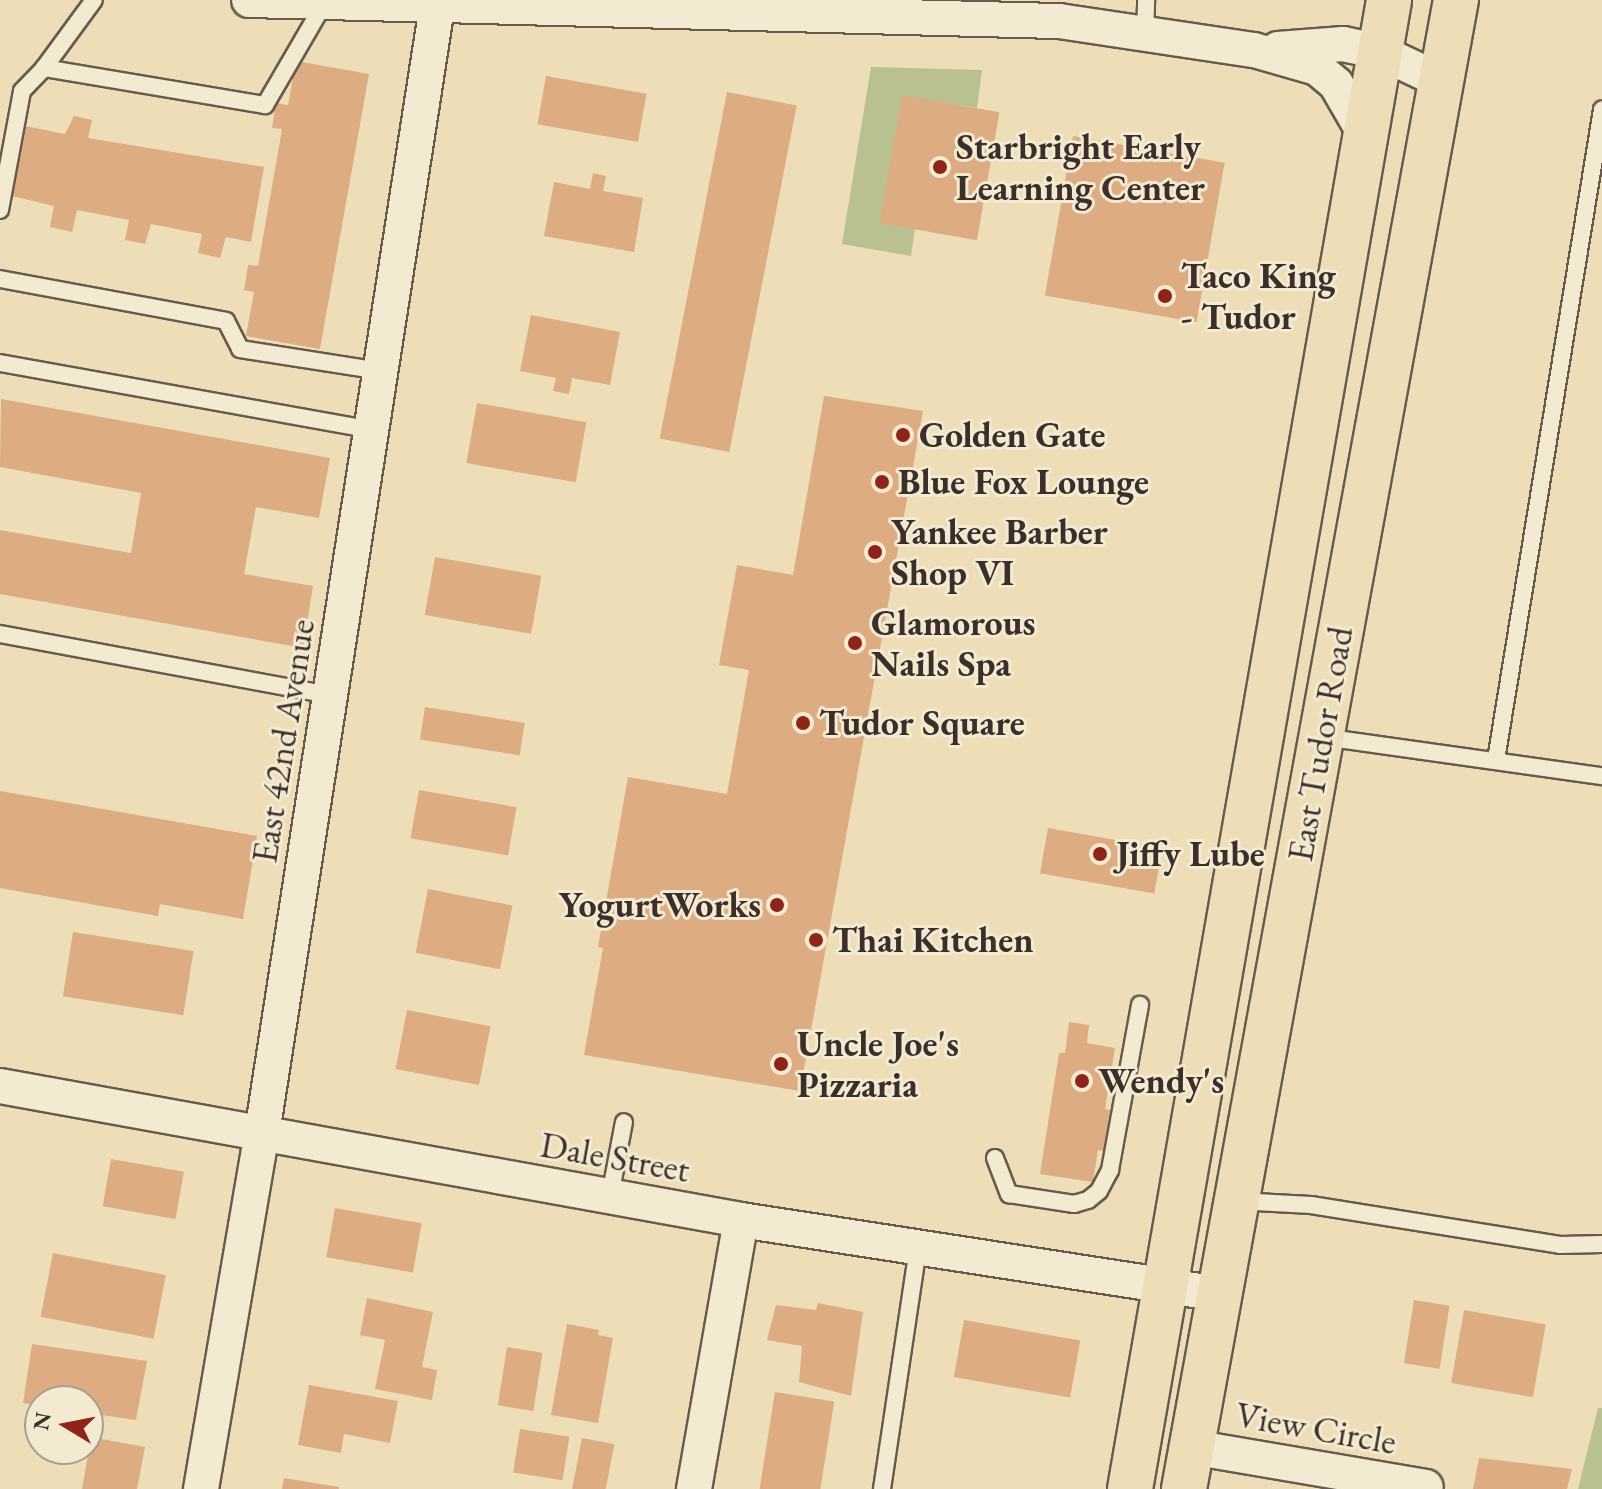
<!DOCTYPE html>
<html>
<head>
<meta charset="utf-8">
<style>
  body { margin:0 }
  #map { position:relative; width:1602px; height:1489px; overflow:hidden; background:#eddeb8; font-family:"EB Garamond",serif }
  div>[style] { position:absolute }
  .green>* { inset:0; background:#b8c18f }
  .building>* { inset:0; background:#ddac82; transform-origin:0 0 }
  .roads { filter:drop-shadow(2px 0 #685b4e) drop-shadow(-2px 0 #685b4e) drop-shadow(0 2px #685b4e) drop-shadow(0 -2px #685b4e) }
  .lane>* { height:16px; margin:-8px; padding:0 8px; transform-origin:8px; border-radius:8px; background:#f3ead1 }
  .street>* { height:34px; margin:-17px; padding:0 17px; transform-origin:17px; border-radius:17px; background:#f3ead1 }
  .primary>* { height:44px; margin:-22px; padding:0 22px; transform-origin:22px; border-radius:22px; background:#eddeb8 }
  .dots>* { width:22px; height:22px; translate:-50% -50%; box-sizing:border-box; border:4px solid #f3ead1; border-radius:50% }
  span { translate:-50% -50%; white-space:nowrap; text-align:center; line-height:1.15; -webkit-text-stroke:6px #f3ead1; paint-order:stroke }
  .poi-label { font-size:36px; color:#3c2f2b; font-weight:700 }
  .left { translate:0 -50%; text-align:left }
  .right { translate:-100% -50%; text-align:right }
  .street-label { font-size:36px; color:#3c2f2b }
  .north { position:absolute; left:24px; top:1385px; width:80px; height:80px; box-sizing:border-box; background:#f3ead1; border:2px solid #aa9f8f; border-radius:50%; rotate:280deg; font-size:22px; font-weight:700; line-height:32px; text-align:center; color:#3c2f2b }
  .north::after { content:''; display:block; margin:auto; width:28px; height:36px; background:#8f2418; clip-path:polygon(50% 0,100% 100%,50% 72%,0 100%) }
</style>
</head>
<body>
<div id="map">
  <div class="green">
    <div style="clip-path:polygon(871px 67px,982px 70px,977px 108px,902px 96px,881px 222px,915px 228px,911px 256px,842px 244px)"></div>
    <div style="clip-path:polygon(1598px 1408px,1602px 1408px,1602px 1489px,1578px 1489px)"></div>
  </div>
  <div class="building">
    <div style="clip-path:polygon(296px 61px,369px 74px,320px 349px,246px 336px,254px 292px,244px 290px,248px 265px,258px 266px,282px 129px,272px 128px,276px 103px,288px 105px)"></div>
    <div style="left:546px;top:76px;width:102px;height:49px;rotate:10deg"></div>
    <div style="left:727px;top:92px;width:71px;height:353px;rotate:11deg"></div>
    <div style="left:902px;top:95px;width:99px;height:130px;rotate:10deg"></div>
    <div style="clip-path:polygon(74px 116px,92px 120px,88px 138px,264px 167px,251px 242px,226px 237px,220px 258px,198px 253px,202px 234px,151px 224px,145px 244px,125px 240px,129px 220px,77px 210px,72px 232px,50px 227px,54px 206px,12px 196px,25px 126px,65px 134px)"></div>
    <div style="left:1073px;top:136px;width:154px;height:162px;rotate:10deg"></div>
    <div style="clip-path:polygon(593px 173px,606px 176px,603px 191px,643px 198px,634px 252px,544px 236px,554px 182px,590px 189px)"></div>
    <div style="clip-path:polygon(531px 315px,620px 332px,610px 385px,572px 378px,569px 394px,553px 391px,556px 378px,520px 371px)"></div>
    <div style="clip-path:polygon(824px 396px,923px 411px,800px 1091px,584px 1055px,603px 948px,598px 947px,628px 777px,727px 794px,749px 670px,719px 665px,737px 565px,793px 575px)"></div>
    <div style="clip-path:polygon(1px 399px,330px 458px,319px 518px,256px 507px,244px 574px,313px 586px,303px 648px,0 594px,0 530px,131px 553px,141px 493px,0 467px)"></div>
    <div style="left:477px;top:403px;width:111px;height:61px;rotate:10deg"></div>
    <div style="left:435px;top:557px;width:108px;height:59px;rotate:10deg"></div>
    <div style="left:425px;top:707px;width:101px;height:33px;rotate:9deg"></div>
    <div style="left:419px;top:790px;width:99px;height:49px;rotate:10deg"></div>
    <div style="clip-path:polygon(0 791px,257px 836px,243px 919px,160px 904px,158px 916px,0 888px)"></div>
    <div style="left:1048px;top:828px;width:116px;height:46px;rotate:10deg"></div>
    <div style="left:428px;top:889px;width:86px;height:65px;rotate:11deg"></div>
    <div style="left:73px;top:932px;width:122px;height:65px;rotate:9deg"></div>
    <div style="left:407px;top:1010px;width:85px;height:60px;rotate:11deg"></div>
    <div style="clip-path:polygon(1069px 1022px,1089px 1025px,1087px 1043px,1115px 1048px,1105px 1109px,1110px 1110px,1104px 1151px,1098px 1150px,1093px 1182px,1040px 1174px,1059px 1053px,1065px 1053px)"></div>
    <div style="left:111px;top:1159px;width:74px;height:48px;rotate:10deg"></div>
    <div style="left:335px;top:1208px;width:88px;height:50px;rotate:10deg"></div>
    <div style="left:53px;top:1253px;width:115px;height:65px;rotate:11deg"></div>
    <div style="clip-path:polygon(367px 1298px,433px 1312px,422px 1367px,437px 1370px,432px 1400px,375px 1389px,385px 1340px,360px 1335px)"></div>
    <div style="left:1414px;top:1300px;width:36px;height:64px;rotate:9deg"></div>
    <div style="clip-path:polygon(818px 1303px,863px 1312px,851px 1396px,799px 1382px,802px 1346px,767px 1340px,776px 1305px,816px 1310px)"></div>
    <div style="left:1464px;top:1310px;width:83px;height:74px;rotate:10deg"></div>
    <div style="left:964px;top:1320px;width:118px;height:58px;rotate:10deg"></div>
    <div style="clip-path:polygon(567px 1324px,599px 1330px,598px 1335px,613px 1338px,598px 1423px,551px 1415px)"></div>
    <div style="clip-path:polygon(32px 1344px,147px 1361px,136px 1420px,88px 1413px,88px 1401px,40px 1401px,40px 1406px,23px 1403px)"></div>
    <div style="left:507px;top:1347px;width:36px;height:59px;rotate:9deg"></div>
    <div style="clip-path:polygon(309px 1385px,398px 1401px,390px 1443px,344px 1434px,341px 1453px,298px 1445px)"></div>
    <div style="left:775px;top:1392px;width:60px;height:98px;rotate:9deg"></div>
    <div style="left:520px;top:1429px;width:50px;height:44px;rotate:9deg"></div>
    <div style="clip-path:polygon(91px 1437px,145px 1447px,137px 1489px,82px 1489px)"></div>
    <div style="left:582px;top:1438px;width:33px;height:52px;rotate:11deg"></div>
    <div style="clip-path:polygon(1479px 1458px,1572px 1469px,1567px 1489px,1473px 1489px)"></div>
    <div style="clip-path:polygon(284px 1478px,339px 1487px,339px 1489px,282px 1489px)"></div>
  </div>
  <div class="roads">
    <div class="lane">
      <div style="left:1145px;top:34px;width:34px;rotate:-88deg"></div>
      <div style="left:44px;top:68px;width:224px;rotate:9.5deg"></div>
      <div style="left:265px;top:105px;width:119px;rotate:-59.8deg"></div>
      <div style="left:0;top:210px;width:121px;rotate:-79.5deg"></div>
      <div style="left:22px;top:91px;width:32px;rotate:-46deg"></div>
      <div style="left:44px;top:68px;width:84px;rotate:-53.7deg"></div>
      <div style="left:0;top:279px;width:230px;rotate:10.5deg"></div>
      <div style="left:226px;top:321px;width:31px;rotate:63deg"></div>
      <div style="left:240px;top:349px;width:143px;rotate:8.9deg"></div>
      <div style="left:0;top:363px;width:378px;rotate:10.2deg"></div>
      <div style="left:0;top:634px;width:336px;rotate:10.5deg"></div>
      <div style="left:1323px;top:737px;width:282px;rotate:8deg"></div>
      <div style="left:1496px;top:760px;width:659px;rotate:-80.74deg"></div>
      <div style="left:995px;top:1158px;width:39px;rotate:69deg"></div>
      <div style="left:1009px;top:1194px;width:66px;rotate:8.7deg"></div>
      <div style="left:1074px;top:1204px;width:15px;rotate:-16deg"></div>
      <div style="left:1088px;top:1200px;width:14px;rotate:-39deg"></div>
      <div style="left:1099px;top:1191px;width:24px;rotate:-62deg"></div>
      <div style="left:1110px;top:1170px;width:168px;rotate:-79.7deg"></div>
      <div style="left:610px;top:1196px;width:75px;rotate:-79.3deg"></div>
      <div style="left:1237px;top:1201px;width:74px;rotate:3.1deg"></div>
      <div style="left:1311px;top:1205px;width:252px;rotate:9.1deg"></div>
      <div style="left:1560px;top:1245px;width:42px;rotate:-1.4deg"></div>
      <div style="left:882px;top:1489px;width:244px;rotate:-81.5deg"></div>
    </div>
    <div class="street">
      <div style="left:249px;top:0;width:810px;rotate:1.49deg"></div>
      <div style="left:1059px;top:21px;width:197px;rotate:8.5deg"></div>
      <div style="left:1254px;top:50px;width:66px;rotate:15.9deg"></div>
      <div style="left:1317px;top:68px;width:25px;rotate:40deg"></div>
      <div style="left:1336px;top:84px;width:58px;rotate:59.9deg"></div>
      <div style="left:1278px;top:49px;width:65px;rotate:-4.4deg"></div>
      <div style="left:1343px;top:44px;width:38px;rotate:12deg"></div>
      <div style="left:1380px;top:52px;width:68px;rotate:25.4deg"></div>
      <div style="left:0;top:1086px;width:753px;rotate:10.25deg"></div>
      <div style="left:741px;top:1220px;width:484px;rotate:8.8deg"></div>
      <div style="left:1192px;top:1447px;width:237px;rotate:9.7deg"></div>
      <div style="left:201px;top:1489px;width:361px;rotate:-80.3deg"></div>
      <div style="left:262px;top:1133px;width:1147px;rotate:-81.17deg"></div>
      <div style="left:694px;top:1489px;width:273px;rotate:-80.1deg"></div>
    </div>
    <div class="primary">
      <div style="left:1130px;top:1489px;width:1511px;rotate:-80.13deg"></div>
      <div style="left:1184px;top:1489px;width:1514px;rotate:-79.65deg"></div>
    </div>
  </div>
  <div class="dots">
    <div style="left:940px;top:167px;background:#8f2418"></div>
    <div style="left:1165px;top:296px;background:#8f2418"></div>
    <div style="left:903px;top:435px;background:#8f2418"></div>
    <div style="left:882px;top:482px;background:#8f2418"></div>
    <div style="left:875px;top:552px;background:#8f2418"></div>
    <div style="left:855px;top:643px;background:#8f2418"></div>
    <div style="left:803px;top:723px;background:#8f2418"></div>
    <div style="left:1100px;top:854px;background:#8f2418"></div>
    <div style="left:777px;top:905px;background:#8f2418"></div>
    <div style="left:816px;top:940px;background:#8f2418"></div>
    <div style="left:781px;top:1064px;background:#8f2418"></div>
    <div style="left:1082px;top:1081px;background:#8f2418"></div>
  </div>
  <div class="poi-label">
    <span class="left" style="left:956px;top:167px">Starbright Early<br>Learning Center</span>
    <span class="left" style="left:1181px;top:296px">Taco King<br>- Tudor</span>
    <span class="left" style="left:919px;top:435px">Golden Gate</span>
    <span class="left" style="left:898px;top:482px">Blue Fox Lounge</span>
    <span class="left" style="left:891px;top:552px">Yankee Barber<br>Shop VI</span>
    <span class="left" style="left:871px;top:643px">Glamorous<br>Nails Spa</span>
    <span class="left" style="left:819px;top:723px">Tudor Square</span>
    <span class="left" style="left:1116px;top:854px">Jiffy Lube</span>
    <span class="right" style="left:761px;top:905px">YogurtWorks</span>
    <span class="left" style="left:832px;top:940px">Thai Kitchen</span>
    <span class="left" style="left:797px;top:1064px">Uncle Joe's<br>Pizzaria</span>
    <span class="left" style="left:1098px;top:1081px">Wendy's</span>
  </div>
  <div class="street-label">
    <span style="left:283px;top:741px;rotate:-81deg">East 42nd Avenue</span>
    <span style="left:1320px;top:744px;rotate:-80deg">East Tudor Road</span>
    <span style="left:615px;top:1157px;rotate:10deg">Dale Street</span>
    <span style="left:1316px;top:1428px;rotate:10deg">View Circle</span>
  </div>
  <div class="north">N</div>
</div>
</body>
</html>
